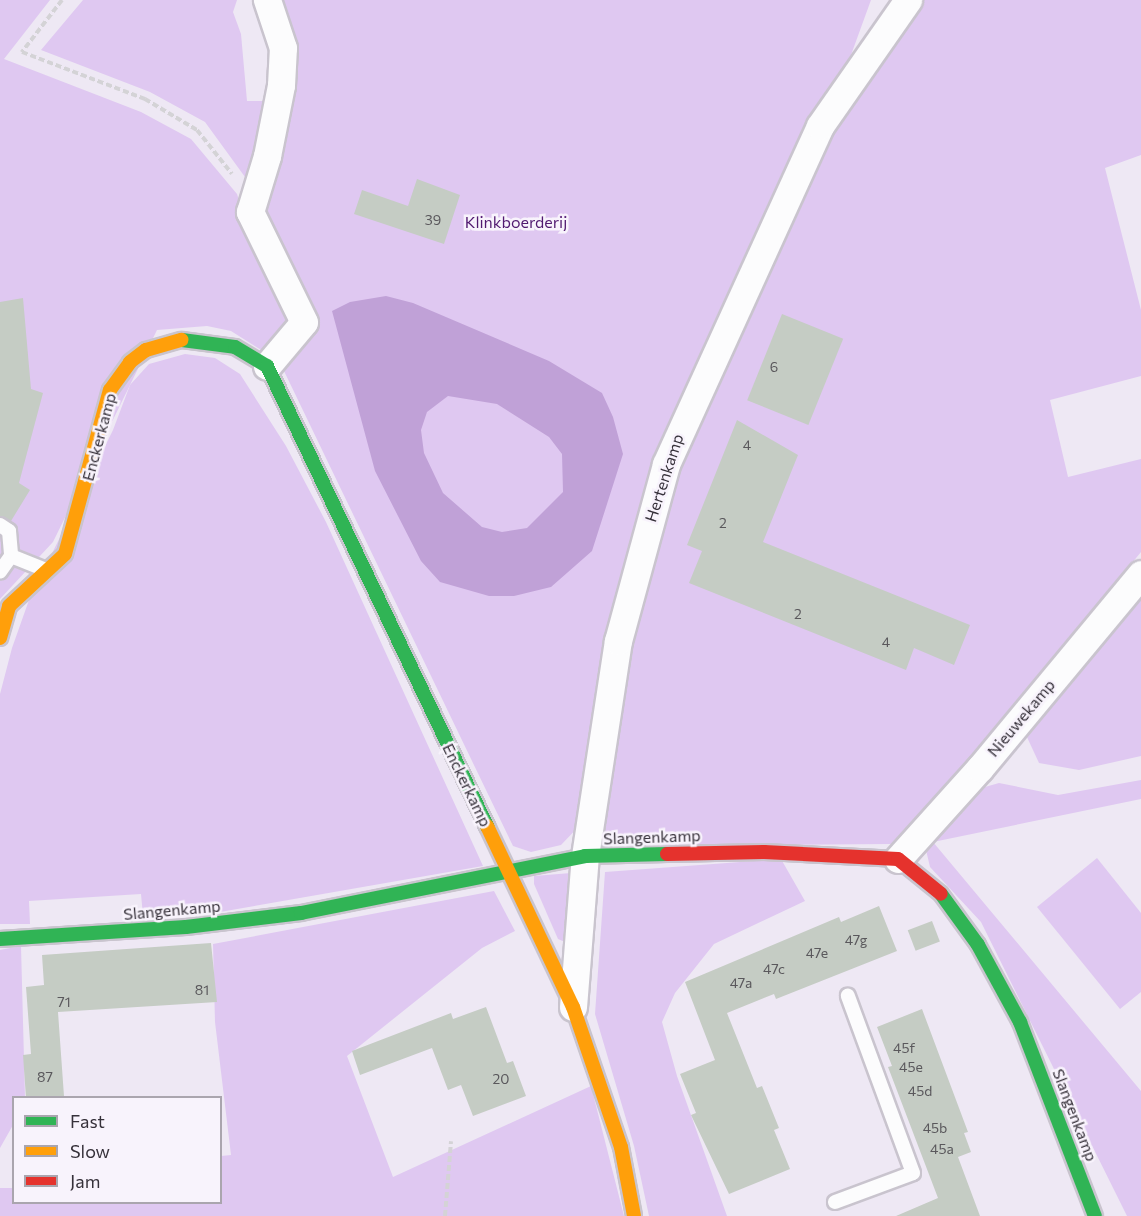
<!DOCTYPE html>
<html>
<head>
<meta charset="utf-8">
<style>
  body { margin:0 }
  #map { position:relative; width:1141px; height:1216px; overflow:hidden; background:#eee8f4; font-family:Commissioner,sans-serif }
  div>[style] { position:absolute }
  .green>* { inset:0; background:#dfc8f1 }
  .water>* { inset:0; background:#c0a1d7 }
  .building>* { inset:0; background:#c5ccc4; transform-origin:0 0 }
  .path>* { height:4px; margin-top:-2px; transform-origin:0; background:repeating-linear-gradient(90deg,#d4d3d6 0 6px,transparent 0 9px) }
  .roads { filter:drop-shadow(2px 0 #c9c4ce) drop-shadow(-2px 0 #c9c4ce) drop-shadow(0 2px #c9c4ce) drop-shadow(0 -2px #c9c4ce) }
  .lane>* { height:14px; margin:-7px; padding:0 7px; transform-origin:7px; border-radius:7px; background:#fcfcfd }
  .street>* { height:27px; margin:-13.5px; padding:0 13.5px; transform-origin:13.5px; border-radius:13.5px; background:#fcfcfd }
  .fast>* { height:14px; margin:-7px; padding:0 7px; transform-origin:7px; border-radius:7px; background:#30b455 }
  .slow>* { height:14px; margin:-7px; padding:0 7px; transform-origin:7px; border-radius:7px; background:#ff9f0a }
  .jam>* { height:14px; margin:-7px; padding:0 7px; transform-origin:7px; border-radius:7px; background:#e5322d }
  span { translate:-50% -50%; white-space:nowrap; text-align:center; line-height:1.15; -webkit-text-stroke:5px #f8f3fc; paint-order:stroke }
  .number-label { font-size:14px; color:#5a585c }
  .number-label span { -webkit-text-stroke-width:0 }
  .park-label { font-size:16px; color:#511970 }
  .street-label { font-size:16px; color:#36313a }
  .legend { position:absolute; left:12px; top:1096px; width:210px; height:108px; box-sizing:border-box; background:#f8f3fc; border:2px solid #aaa5ae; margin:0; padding:8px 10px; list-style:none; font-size:18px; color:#36313a }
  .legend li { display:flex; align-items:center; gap:12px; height:30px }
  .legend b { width:30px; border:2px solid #aaa5ae }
</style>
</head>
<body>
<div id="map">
  <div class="green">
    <div style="clip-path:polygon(0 0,50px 0,4px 59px,141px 112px,191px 139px,237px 194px,250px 234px,292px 319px,266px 353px,231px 331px,207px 326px,157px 330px,53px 542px,0 599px)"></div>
    <div style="clip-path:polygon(83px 0,237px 0,233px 12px,241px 34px,247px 101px,270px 101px,253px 188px,205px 122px,150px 92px,41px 50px)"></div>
    <div style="clip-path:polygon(275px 0,871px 0,851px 55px,757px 231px,659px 446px,637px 523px,582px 823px,561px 845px,531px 852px,513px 846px,284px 371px,287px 354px,298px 342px,311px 303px,260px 208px)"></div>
    <div style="clip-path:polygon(923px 0,1141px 0,1141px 155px,1105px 168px,1141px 310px,1141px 376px,1050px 400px,1068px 477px,1141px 459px,1141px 552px,933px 804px,891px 844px,629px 846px,603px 836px,601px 819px,625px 660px,678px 458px,836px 112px)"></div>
    <div style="clip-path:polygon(185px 354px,215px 358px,240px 374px,286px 446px,326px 522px,483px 866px,220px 912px,143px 916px,141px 894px,29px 901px,30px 924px,0 924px,0 694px,12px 648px,29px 600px,113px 430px,130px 385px,149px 364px)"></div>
    <div style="clip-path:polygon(1141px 597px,1141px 756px,1079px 770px,1039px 763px,1026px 735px,1033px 721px)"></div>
    <div style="clip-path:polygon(1141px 780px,1141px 799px,933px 842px,1141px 1091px,1141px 1216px,1127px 1216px,981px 922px,930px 867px,926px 850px,940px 828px,978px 789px,999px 783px,1058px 795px)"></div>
    <div style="clip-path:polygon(1097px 858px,1141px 913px,1141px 992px,1120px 1009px,1037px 907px)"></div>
    <div style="clip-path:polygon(781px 859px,805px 901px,714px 944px,675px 993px,662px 1022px,677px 1076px,727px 1216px,649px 1216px,634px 1146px,595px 1014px,605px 872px)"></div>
    <div style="clip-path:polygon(571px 873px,565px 942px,558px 939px,534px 884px,534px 876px)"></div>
    <div style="clip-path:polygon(494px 891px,515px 931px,482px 948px,347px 1056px,393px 1177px,591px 1086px,624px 1216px,0 1216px,0 1188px,13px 1188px,14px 1202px,220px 1202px,221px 1156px,231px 1155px,215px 1022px,213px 944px)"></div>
    <div style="clip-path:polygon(21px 946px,25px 1097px,14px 1098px,13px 1125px,0 1148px,0 950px)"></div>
  </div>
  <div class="water">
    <div style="clip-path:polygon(evenodd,386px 296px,413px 303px,549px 361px,602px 393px,613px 417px,623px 454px,592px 551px,551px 587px,514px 596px,489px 596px,440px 582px,421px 561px,375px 471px,332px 311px,350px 302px,386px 296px,448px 396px,497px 404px,549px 437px,562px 454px,563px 492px,527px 528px,502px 532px,482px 527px,443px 493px,424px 453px,421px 430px,427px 412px,448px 396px)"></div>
  </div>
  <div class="building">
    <div style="clip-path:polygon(417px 179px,460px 195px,444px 244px,354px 214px,362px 190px,408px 206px)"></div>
    <div style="clip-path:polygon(23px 298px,31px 389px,43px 393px,19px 483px,30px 490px,11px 521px,0 516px,0 302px)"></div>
    <div style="left:782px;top:314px;width:66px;height:93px;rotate:22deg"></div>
    <div style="clip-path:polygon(737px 420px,798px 455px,763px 542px,970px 625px,954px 665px,914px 648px,906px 670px,689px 583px,702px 551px,687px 545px)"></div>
    <div style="clip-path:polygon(879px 906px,897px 951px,776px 999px,774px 994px,727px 1013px,757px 1088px,762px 1086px,779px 1128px,774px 1130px,790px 1169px,729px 1194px,691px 1115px,696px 1113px,680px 1074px,715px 1060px,685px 982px,839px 917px,841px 922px)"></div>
    <div style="left:932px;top:921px;width:22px;height:26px;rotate:69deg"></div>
    <div style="clip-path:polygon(211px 943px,217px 1002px,58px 1012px,64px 1096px,26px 1098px,23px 1055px,31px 1054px,26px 987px,44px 985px,42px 955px)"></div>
    <div style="clip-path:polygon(486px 1007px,507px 1063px,513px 1061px,526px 1096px,473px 1116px,461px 1085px,448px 1090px,432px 1048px,360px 1075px,352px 1051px,451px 1013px,453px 1019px)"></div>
    <div style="clip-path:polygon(922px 1009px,968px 1132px,964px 1133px,971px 1152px,958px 1157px,980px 1216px,896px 1216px,938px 1198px,888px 1067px,892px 1066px,877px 1027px)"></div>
  </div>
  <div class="path">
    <div style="left:62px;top:0;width:66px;rotate:127.6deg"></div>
    <div style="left:22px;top:52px;width:132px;rotate:20.9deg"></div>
    <div style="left:145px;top:99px;width:61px;rotate:30.8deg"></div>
    <div style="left:197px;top:130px;width:56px;rotate:51.5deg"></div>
    <div style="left:445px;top:1216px;width:75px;rotate:-85.4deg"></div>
  </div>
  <div class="roads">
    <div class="lane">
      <div style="left:0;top:525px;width:11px;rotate:34deg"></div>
      <div style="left:9px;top:531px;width:25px;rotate:85deg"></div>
      <div style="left:11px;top:556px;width:19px;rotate:125deg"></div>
      <div style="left:11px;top:556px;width:37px;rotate:22deg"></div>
      <div style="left:835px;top:1202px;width:83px;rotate:-20.4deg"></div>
      <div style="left:913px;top:1173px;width:189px;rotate:-110.2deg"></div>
    </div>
    <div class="street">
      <div style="left:267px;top:366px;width:57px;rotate:-49.9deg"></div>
      <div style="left:304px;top:322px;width:123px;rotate:-116.1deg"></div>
      <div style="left:250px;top:212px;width:59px;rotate:-73.1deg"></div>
      <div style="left:267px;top:156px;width:72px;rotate:-78.8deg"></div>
      <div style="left:281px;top:85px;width:37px;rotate:-87deg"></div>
      <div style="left:283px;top:48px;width:51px;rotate:-108.4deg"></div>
      <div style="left:898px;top:859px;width:122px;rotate:-48deg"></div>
      <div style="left:980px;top:768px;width:252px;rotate:-50.3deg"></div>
      <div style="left:573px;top:1007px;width:151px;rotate:-85.5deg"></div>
      <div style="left:585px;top:856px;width:218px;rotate:-81.3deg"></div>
      <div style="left:618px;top:641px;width:183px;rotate:-74.8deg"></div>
      <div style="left:666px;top:464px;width:371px;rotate:-65.5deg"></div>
      <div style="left:820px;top:126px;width:154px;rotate:-55.1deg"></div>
    </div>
    <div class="fast">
      <div style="left:182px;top:340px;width:53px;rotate:7.5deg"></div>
      <div style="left:235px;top:347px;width:37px;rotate:31deg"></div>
      <div style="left:267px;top:366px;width:510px;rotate:64.44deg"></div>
      <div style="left:941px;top:894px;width:63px;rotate:54deg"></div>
      <div style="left:978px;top:945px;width:88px;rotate:61.4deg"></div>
      <div style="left:1020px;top:1022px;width:208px;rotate:68.9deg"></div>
      <div style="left:0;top:939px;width:186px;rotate:-3.7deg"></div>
      <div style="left:186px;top:927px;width:116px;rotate:-6.9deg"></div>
      <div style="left:301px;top:913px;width:290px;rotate:-11.3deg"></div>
      <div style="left:585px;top:856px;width:82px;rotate:-1.4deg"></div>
    </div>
    <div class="slow">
      <div style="left:0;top:638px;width:33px;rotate:-74deg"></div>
      <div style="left:9px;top:606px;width:76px;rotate:-42.9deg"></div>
      <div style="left:65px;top:554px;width:170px;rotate:-74.7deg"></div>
      <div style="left:110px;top:390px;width:34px;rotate:-54deg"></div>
      <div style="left:130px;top:362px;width:20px;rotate:-37deg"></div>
      <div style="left:146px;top:350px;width:37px;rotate:-16deg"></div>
      <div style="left:487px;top:826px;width:200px;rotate:64.6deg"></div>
      <div style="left:573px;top:1007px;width:148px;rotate:71.1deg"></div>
      <div style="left:621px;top:1147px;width:70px;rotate:79.3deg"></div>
    </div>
    <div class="jam">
      <div style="left:667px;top:854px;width:97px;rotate:-1.2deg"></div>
      <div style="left:764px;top:852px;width:134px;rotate:3deg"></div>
      <div style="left:898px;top:859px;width:55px;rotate:39.1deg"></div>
    </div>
  </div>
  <div class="number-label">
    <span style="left:433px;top:220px">39</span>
    <span style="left:774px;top:367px">6</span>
    <span style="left:747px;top:445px">4</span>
    <span style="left:723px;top:523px">2</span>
    <span style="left:798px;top:614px">2</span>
    <span style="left:886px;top:642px">4</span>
    <span style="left:856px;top:940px">47g</span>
    <span style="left:817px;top:953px">47e</span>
    <span style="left:774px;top:969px">47c</span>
    <span style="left:741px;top:983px">47a</span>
    <span style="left:202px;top:990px">81</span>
    <span style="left:64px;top:1002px">71</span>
    <span style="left:904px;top:1048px">45f</span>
    <span style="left:911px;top:1067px">45e</span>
    <span style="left:45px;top:1077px">87</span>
    <span style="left:501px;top:1079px">20</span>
    <span style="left:920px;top:1091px">45d</span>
    <span style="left:935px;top:1128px">45b</span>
    <span style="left:942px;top:1149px">45a</span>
  </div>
  <div class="park-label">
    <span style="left:516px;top:222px">Klinkboerderij</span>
  </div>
  <div class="street-label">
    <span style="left:99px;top:437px;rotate:-75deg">Enckerkamp</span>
    <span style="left:664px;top:478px;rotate:-72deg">Hertenkamp</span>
    <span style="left:1021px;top:718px;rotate:-50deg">Nieuwekamp</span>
    <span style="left:467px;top:785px;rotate:64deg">Enckerkamp</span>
    <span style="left:652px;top:837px;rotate:-2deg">Slangenkamp</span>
    <span style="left:172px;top:910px;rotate:-5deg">Slangenkamp</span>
    <span style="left:1075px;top:1115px;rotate:69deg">Slangenkamp</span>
  </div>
  <ul class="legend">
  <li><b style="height:8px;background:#30b455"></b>Fast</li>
  <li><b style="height:8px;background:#ff9f0a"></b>Slow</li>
  <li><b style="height:8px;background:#e5322d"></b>Jam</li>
  </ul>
</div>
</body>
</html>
